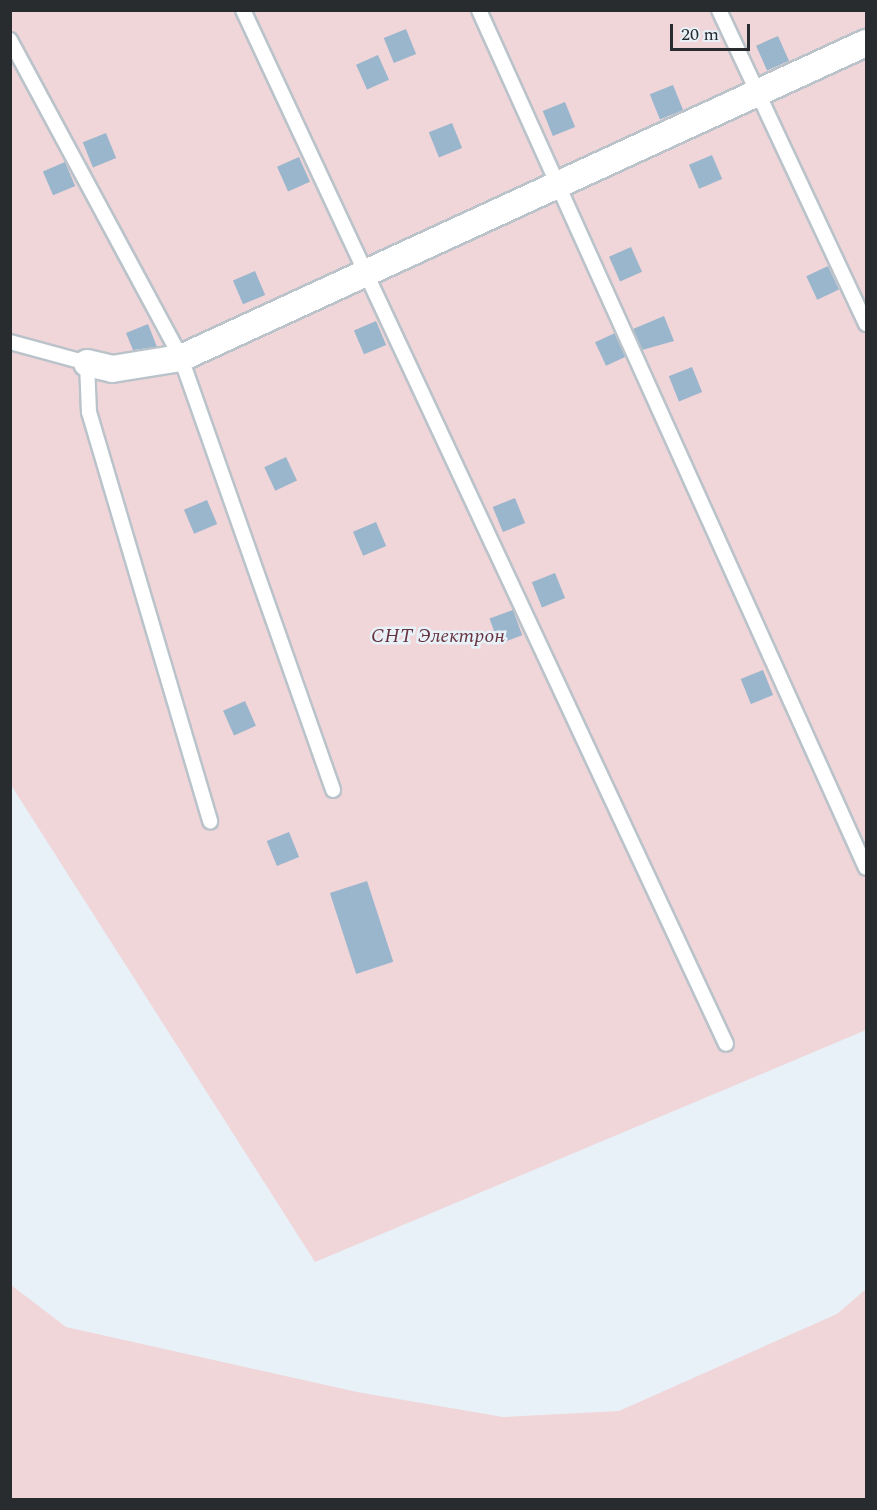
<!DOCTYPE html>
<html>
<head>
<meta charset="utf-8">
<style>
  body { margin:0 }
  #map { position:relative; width:877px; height:1510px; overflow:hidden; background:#e8f1f8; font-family:Spectral,serif }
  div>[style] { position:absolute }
  .green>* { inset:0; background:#f0d5d9 }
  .building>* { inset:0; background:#99b6cc; transform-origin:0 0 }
  .roads { filter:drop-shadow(2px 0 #bac3ca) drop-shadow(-2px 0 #bac3ca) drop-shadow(0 2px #bac3ca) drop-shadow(0 -2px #bac3ca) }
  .lane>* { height:14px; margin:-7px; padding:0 7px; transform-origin:7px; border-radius:7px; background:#fff }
  .street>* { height:26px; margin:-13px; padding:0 13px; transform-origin:13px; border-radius:13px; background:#fff }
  span { translate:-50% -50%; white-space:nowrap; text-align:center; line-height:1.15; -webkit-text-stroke:5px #e8f1f8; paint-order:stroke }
  .park-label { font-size:20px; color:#67333e; font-style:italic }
  .frame { position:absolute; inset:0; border:12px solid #282c2e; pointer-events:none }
  .scale { position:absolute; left:670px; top:24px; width:80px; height:27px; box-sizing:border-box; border:3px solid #282c2e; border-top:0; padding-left:8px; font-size:18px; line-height:21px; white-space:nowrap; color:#282c2e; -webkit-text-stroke:4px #e8f1f8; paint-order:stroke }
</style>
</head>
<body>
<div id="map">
  <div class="green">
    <div style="clip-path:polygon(11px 11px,866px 11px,866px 1030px,315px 1262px,11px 785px)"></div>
    <div style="clip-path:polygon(11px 1285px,66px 1327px,357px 1392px,503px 1417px,619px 1411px,837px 1314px,866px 1289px,866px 1499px,11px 1499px)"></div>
  </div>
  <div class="building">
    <div style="left:406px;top:29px;width:27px;height:24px;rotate:68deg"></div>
    <div style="left:778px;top:36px;width:27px;height:24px;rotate:66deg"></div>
    <div style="left:378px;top:55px;width:27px;height:24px;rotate:66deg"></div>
    <div style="left:673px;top:85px;width:27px;height:25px;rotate:68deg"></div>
    <div style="left:565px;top:102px;width:27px;height:24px;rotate:68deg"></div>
    <div style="left:452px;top:123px;width:27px;height:25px;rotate:68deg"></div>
    <div style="left:106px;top:133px;width:27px;height:25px;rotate:68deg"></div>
    <div style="left:712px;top:155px;width:26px;height:25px;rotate:67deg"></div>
    <div style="left:299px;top:157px;width:27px;height:24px;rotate:66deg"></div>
    <div style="left:65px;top:162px;width:26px;height:24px;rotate:67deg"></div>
    <div style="left:631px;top:247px;width:27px;height:24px;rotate:66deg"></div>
    <div style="left:828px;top:266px;width:26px;height:24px;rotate:65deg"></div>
    <div style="left:255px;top:271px;width:26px;height:24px;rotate:67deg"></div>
    <div style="clip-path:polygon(664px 316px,674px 341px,642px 350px,633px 329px)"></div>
    <div style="left:376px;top:321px;width:26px;height:24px;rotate:67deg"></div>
    <div style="clip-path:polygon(148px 324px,157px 347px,133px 350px,126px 333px)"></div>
    <div style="left:615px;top:333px;width:26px;height:22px;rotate:65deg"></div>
    <div style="left:692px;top:367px;width:27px;height:25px;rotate:68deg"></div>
    <div style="left:286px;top:457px;width:26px;height:24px;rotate:65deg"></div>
    <div style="left:515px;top:498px;width:27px;height:24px;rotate:68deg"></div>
    <div style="left:207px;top:500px;width:26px;height:25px;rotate:67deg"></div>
    <div style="left:376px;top:522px;width:26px;height:25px;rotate:67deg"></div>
    <div style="left:555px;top:573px;width:27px;height:25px;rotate:68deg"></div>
    <div style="left:513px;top:610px;width:27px;height:25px;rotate:70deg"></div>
    <div style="left:763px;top:670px;width:27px;height:24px;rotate:68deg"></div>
    <div style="left:245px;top:701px;width:27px;height:24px;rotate:66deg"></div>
    <div style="left:289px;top:832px;width:27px;height:24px;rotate:68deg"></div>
    <div style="left:367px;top:881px;width:85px;height:39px;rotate:72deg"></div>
  </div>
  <div class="roads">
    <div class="lane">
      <div style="left:243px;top:10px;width:1141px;rotate:64.96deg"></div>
      <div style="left:479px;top:10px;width:941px;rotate:65.72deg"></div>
      <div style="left:719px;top:10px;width:347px;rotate:64.9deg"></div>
      <div style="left:10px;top:40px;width:361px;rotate:61.7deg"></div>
      <div style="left:181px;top:358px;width:458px;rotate:70.6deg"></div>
      <div style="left:10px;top:342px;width:80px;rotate:15.3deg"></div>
      <div style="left:87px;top:363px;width:49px;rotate:87.7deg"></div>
      <div style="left:89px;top:412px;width:427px;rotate:73.5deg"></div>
    </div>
    <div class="street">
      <div style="left:87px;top:363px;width:26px;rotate:13deg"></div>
      <div style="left:112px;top:369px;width:70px;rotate:-9.1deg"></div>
      <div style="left:181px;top:358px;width:754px;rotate:-24.7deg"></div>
    </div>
  </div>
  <div class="park-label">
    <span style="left:438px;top:636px">СНТ Электрон</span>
  </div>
  <div class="frame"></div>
  <div class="scale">20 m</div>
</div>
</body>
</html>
